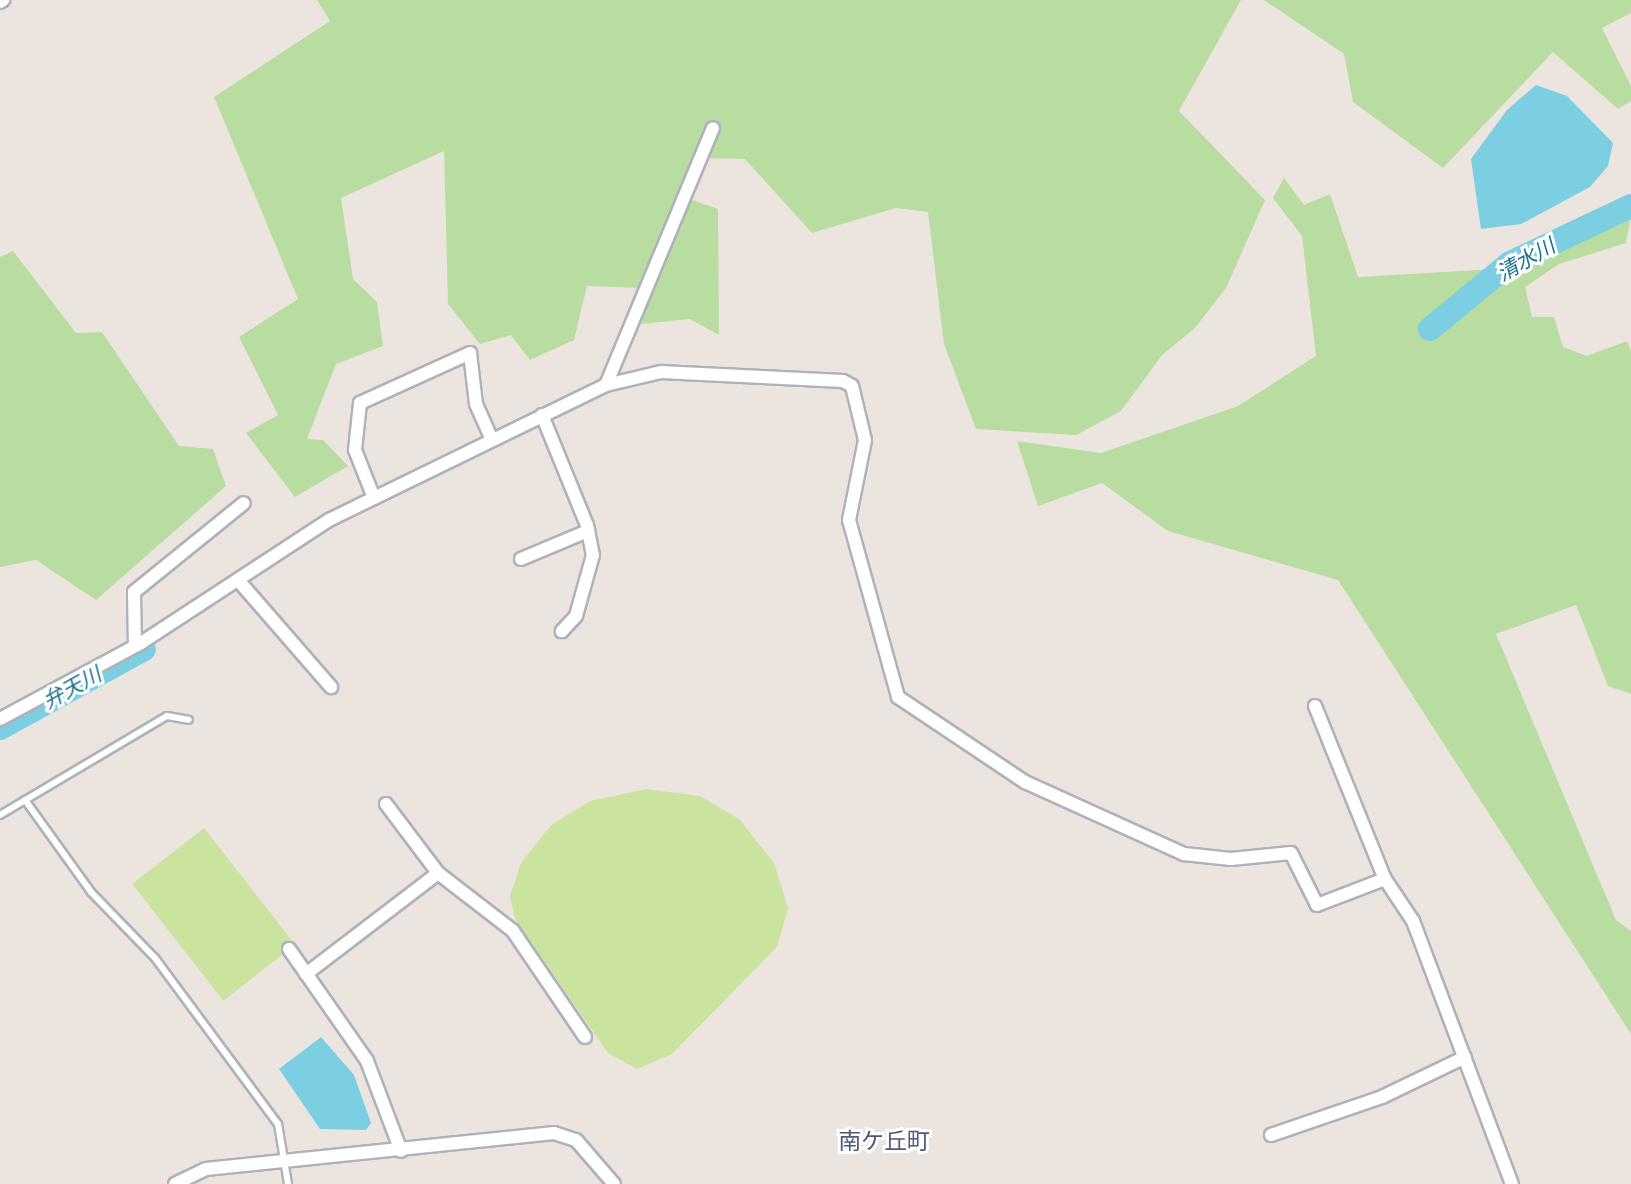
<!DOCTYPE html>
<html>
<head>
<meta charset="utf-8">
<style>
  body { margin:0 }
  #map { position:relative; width:1631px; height:1184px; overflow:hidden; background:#ece5df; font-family:Roboto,"Noto Sans JP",sans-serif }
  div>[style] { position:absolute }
  .green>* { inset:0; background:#b9dda1 }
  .pitch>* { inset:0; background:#cae39e; transform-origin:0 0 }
  .water>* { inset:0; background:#7ccee3 }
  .river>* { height:24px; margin:-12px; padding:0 12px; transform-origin:12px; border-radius:12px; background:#7ccee3 }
  .roads { filter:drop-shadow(2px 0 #afb2ba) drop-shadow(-2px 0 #afb2ba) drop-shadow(0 2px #afb2ba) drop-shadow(0 -2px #afb2ba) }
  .lane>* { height:6px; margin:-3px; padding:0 3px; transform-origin:3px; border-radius:3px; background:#fff }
  .street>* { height:12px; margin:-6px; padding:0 6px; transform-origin:6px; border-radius:6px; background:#fff }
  span { translate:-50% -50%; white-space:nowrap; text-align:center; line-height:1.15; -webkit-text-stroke:6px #fff; paint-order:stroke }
  .water-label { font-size:21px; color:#1a6f90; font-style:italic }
  .quarter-label { font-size:23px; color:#505978 }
</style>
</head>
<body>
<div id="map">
  <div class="green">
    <div style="clip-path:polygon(317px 0,1241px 0,1179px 111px,1265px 200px,1226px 288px,1195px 328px,1162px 355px,1121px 411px,1076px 435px,976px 429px,944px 344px,928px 212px,896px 208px,812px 233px,745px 159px,694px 158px,681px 196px,718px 209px,719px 335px,690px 319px,640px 324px,642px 288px,587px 286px,574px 340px,530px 360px,511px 335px,480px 344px,448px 304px,444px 151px,341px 198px,353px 279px,377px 302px,383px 346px,336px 364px,307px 439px,323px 440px,348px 466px,295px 497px,246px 433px,278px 415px,239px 337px,298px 299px,214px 97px,330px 21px)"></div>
    <div style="clip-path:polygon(1264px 0,1631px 0,1631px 13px,1602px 28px,1631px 86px,1631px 101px,1618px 109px,1553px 52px,1443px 168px,1353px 102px,1344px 54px)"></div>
    <div style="clip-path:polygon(1284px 178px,1304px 205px,1330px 194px,1358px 277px,1531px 267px,1631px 215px,1626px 243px,1559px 264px,1525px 287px,1532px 317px,1554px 317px,1563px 347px,1587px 356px,1627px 341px,1631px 351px,1631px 694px,1608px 686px,1576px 605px,1496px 634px,1616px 920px,1631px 931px,1631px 1034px,1338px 580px,1168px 531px,1102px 483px,1038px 506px,1017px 441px,1101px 453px,1238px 406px,1316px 356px,1302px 236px,1273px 198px)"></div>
    <div style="clip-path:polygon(13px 251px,76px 333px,102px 332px,179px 446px,213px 449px,226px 486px,96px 600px,36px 560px,0 567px,0 257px)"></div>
  </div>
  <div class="pitch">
    <div style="clip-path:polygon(646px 789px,700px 796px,739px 819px,774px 863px,788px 908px,777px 947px,672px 1054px,637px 1069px,608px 1053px,515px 919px,510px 896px,521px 863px,551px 825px,590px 801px)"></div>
    <div style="left:204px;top:828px;width:148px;height:91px;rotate:52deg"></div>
  </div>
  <div class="water">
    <div style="clip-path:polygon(1536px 85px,1567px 96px,1613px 143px,1608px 166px,1590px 187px,1521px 224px,1481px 229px,1471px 159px,1507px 110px)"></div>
    <div style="clip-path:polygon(321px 1037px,354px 1075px,371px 1123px,366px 1130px,320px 1129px,279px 1069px)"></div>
  </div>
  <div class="river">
    <div style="left:1430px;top:329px;width:104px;rotate:-39.5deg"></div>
    <div style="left:1510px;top:263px;width:134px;rotate:-25.2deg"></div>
    <div style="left:0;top:728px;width:164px;rotate:-28.7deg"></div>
  </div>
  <div class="roads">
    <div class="lane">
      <div style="left:25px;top:800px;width:113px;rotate:54.3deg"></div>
      <div style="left:91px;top:892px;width:92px;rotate:45.9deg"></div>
      <div style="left:155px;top:958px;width:207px;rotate:53.5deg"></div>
      <div style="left:278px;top:1124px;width:61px;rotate:80.5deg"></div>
      <div style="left:0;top:815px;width:194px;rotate:-30.7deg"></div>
      <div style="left:167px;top:716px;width:22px;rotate:10deg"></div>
    </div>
    <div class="street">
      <div style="left:0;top:2px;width:4px;rotate:-34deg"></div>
      <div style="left:606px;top:385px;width:278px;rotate:-67.4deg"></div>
      <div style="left:542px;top:415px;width:119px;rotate:67.8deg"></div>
      <div style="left:587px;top:525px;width:31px;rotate:79deg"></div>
      <div style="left:593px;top:555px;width:63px;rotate:105.6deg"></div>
      <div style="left:576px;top:616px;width:21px;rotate:133deg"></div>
      <div style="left:374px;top:498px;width:52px;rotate:-111.6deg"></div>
      <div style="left:355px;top:450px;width:47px;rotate:-83.9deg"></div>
      <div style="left:360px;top:403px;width:121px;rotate:-24.4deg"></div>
      <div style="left:470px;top:353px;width:51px;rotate:83.3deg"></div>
      <div style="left:476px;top:404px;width:39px;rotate:66deg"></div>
      <div style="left:521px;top:559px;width:73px;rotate:-22.7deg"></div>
      <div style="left:238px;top:580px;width:142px;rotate:49deg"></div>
      <div style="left:135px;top:646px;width:54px;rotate:-91.1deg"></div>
      <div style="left:134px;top:592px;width:141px;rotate:-39deg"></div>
      <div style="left:1315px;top:706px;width:187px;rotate:68deg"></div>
      <div style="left:1385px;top:879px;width:50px;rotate:56.3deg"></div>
      <div style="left:1413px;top:921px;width:281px;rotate:69.4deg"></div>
      <div style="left:0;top:719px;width:160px;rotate:-28.3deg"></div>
      <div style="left:141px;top:643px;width:225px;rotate:-33.2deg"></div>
      <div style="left:329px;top:520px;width:308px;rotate:-26deg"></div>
      <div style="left:606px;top:385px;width:57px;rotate:-13.3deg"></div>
      <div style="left:661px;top:372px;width:182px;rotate:2.8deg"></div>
      <div style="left:843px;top:381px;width:10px;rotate:29deg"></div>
      <div style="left:852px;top:386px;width:56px;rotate:76.5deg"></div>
      <div style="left:865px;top:440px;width:82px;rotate:101.3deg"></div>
      <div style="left:849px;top:520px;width:184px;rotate:74.5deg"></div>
      <div style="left:898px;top:697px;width:153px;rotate:33.8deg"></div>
      <div style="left:1025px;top:782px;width:175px;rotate:24.4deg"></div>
      <div style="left:1184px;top:854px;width:47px;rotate:6.1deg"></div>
      <div style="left:1231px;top:859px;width:60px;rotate:-5.7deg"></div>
      <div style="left:1291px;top:853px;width:58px;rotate:63.4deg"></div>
      <div style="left:1317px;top:905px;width:73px;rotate:-20.9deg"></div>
      <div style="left:386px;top:804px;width:86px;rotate:53deg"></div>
      <div style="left:438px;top:873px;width:95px;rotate:37.7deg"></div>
      <div style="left:513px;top:931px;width:128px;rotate:55.8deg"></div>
      <div style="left:289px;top:949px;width:136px;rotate:55.1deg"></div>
      <div style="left:367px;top:1061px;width:96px;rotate:69.3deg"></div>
      <div style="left:306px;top:974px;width:166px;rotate:-37.4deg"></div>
      <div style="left:1271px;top:1135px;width:117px;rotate:-18.9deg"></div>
      <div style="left:1382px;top:1097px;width:92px;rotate:-25.7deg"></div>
      <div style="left:175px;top:1184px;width:34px;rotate:-26deg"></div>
      <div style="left:206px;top:1169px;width:350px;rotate:-5.9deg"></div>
      <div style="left:554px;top:1133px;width:23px;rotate:18deg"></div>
      <div style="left:576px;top:1140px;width:58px;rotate:49.2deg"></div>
    </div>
  </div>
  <div class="water-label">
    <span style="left:1526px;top:260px;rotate:-30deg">清水川</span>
    <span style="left:72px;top:688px;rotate:-29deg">弁天川</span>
  </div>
  <div class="quarter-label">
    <span style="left:884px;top:1142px">南ケ丘町</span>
  </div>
</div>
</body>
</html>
